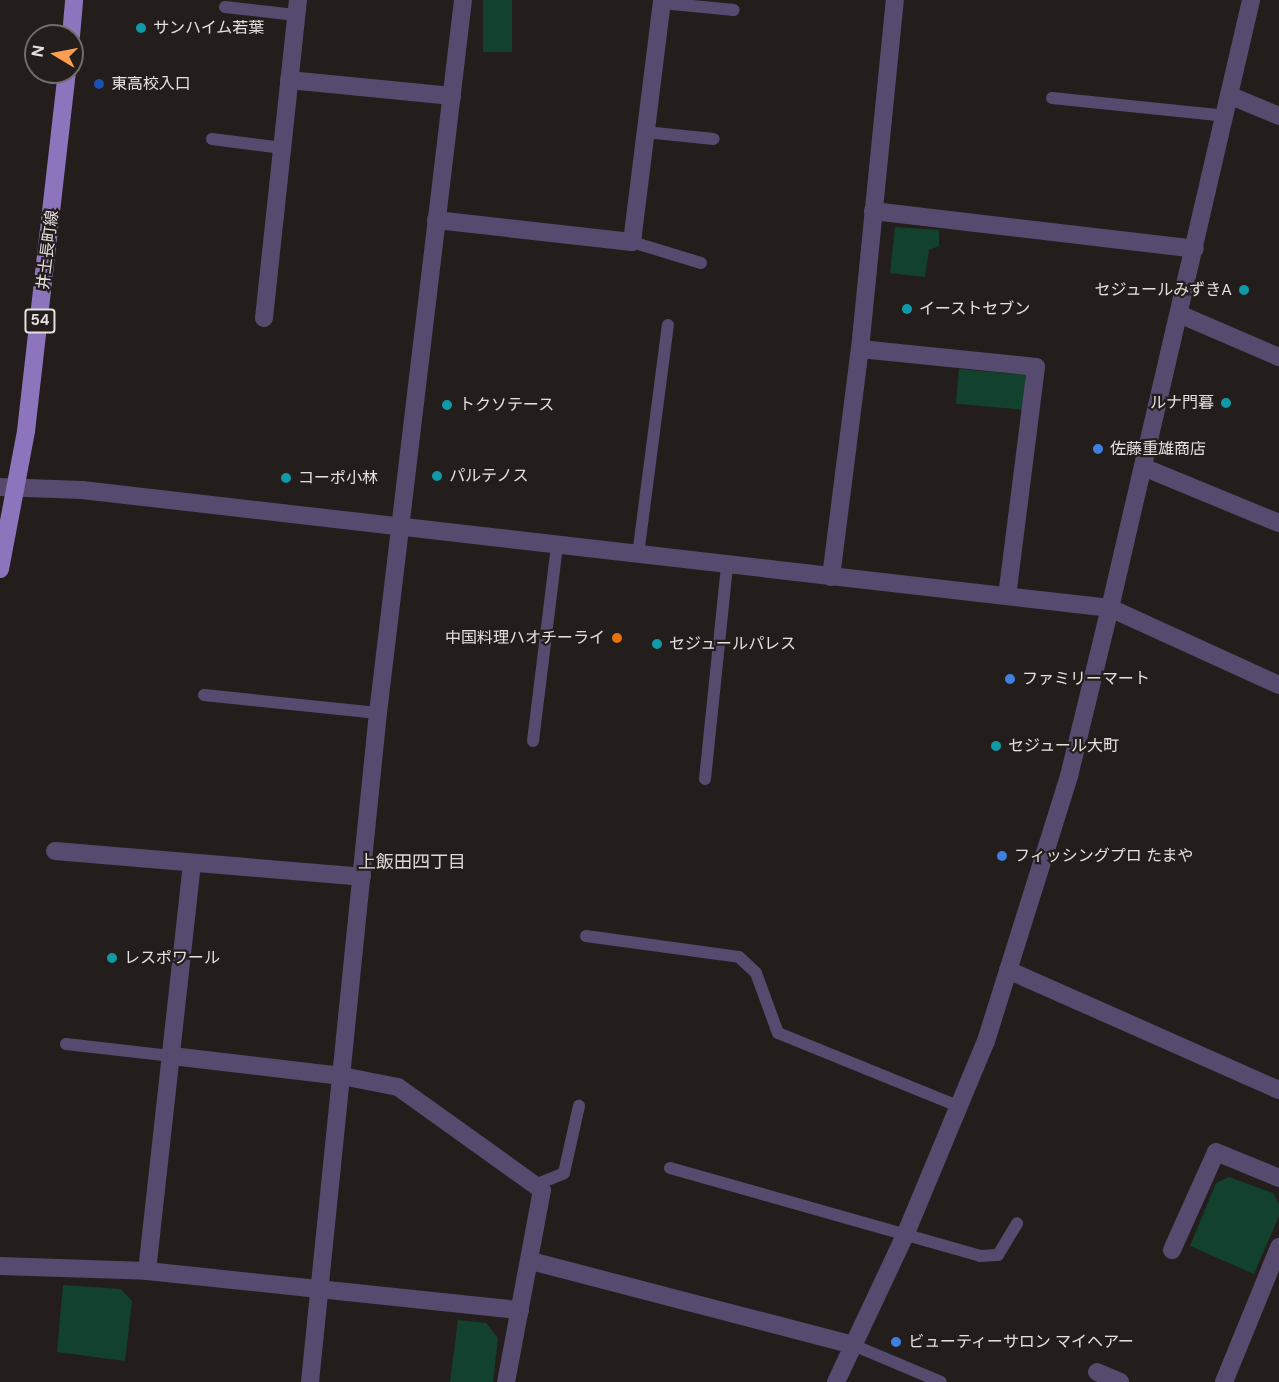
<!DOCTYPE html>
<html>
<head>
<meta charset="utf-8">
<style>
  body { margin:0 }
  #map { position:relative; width:1279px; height:1382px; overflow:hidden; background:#231e1c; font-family:"DM Sans","Noto Sans JP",sans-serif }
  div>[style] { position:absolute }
  .green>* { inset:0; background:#12412d; transform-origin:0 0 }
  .service>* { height:12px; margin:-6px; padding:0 6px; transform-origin:6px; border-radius:6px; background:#564b6e }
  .minor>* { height:18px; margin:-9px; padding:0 9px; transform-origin:9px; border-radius:9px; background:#564b6e }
  .tertiary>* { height:18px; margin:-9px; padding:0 9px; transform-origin:9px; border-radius:9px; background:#564b6e }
  .primary>* { height:18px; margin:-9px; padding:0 9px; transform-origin:9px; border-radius:9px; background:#8d75bd }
  .dots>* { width:16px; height:16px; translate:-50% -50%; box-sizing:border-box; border:3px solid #231e1c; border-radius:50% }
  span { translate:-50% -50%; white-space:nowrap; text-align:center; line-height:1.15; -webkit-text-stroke:4.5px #231e1c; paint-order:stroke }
  .shield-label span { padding:2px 4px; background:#231e1c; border:2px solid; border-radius:4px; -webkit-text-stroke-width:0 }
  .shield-label { font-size:15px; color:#e4e0df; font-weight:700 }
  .poi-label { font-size:16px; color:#e4e0df }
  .left { translate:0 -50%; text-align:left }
  .right { translate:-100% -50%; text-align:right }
  .street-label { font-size:16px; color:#e4e0df }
  .neighbourhood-label { font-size:18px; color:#ded7d5 }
  .north { position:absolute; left:24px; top:24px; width:60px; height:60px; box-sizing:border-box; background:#231e1c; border:2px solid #706c6a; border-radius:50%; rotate:280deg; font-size:16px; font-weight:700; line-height:24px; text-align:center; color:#e4e0df }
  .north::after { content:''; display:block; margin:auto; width:21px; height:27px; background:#fc9e52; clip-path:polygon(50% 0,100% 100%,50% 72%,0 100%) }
</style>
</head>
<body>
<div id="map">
  <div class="green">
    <div style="left:483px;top:0;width:29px;height:52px"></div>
    <div style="clip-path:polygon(895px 227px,939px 230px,939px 246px,929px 250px,925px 277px,890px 273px)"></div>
    <div style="left:959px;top:369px;width:67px;height:35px;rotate:5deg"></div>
    <div style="clip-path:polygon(1229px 1177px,1273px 1193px,1279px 1204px,1279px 1216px,1254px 1274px,1190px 1246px,1216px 1183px)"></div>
    <div style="clip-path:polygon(63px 1285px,121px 1289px,132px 1301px,125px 1361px,57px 1352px)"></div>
    <div style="clip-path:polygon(458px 1320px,486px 1323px,498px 1338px,493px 1382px,450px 1382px)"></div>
  </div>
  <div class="service">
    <div style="left:662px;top:3px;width:72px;rotate:5.6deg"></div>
    <div style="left:225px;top:7px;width:71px;rotate:6.4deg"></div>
    <div style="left:1052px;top:98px;width:176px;rotate:5.9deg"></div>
    <div style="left:645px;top:132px;width:69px;rotate:5.8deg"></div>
    <div style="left:212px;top:139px;width:71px;rotate:7.3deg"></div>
    <div style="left:632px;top:242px;width:72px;rotate:16.9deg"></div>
    <div style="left:638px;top:555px;width:232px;rotate:-82.6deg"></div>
    <div style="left:204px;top:695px;width:175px;rotate:5.9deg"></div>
    <div style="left:533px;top:741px;width:197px;rotate:-83deg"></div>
    <div style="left:705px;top:779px;width:215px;rotate:-84.1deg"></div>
    <div style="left:586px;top:936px;width:154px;rotate:7.8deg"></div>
    <div style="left:739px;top:957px;width:23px;rotate:43deg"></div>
    <div style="left:756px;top:973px;width:64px;rotate:69.9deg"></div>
    <div style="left:778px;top:1033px;width:194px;rotate:22.1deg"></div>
    <div style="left:66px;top:1044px;width:107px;rotate:6.5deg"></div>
    <div style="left:670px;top:1168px;width:322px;rotate:15.8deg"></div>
    <div style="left:980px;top:1256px;width:18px;rotate:-3deg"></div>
    <div style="left:998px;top:1255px;width:37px;rotate:-59deg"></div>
    <div style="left:535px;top:1185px;width:31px;rotate:-22deg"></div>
    <div style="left:564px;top:1173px;width:69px;rotate:-77.4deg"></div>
    <div style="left:853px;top:1345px;width:95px;rotate:22.8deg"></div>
  </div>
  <div class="minor">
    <div style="left:289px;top:80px;width:164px;rotate:5.6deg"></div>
    <div style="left:1231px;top:96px;width:52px;rotate:22.6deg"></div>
    <div style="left:873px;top:211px;width:324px;rotate:6.7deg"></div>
    <div style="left:436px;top:220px;width:197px;rotate:6.4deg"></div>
    <div style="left:632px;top:242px;width:244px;rotate:-82.9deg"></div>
    <div style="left:1179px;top:314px;width:109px;rotate:23.3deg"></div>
    <div style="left:264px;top:318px;width:320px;rotate:-83.9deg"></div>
    <div style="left:860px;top:349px;width:177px;rotate:5.8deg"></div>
    <div style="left:1036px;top:367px;width:230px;rotate:97.2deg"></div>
    <div style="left:1143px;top:467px;width:147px;rotate:22.4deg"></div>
    <div style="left:831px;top:577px;width:230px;rotate:-82.8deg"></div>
    <div style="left:860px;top:349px;width:351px;rotate:-84.3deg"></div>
    <div style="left:55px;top:851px;width:308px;rotate:4.8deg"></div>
    <div style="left:1008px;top:970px;width:296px;rotate:23.9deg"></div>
    <div style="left:172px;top:1056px;width:171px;rotate:6.7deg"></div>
    <div style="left:342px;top:1076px;width:57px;rotate:11.1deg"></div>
    <div style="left:398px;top:1087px;width:177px;rotate:35.6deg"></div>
    <div style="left:542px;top:1190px;width:195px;rotate:100.6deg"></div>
    <div style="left:1172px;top:1250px;width:107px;rotate:-65.8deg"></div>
    <div style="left:1216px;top:1152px;width:68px;rotate:22.4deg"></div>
    <div style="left:531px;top:1261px;width:333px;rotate:14.6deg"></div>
    <div style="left:0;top:1266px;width:147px;rotate:1.9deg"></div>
    <div style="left:147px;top:1271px;width:375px;rotate:6deg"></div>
    <div style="left:147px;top:1271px;width:409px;rotate:-83.7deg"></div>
    <div style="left:1097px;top:1372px;width:25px;rotate:23deg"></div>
    <div style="left:310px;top:1382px;width:672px;rotate:-84.2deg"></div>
    <div style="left:378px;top:713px;width:718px;rotate:-83.2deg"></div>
    <div style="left:836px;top:1382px;width:165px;rotate:-64.8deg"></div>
    <div style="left:906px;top:1233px;width:208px;rotate:-67.4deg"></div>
    <div style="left:986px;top:1041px;width:278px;rotate:-72.6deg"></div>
    <div style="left:1069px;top:776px;width:173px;rotate:-76.3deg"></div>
    <div style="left:1224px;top:1382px;width:146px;rotate:-67.8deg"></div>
  </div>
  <div class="tertiary">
    <div style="left:0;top:487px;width:82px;rotate:2.1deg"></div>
    <div style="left:82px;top:490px;width:1035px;rotate:6.55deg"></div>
    <div style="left:1110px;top:608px;width:186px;rotate:24.5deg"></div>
    <div style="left:1110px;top:608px;width:624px;rotate:-76.94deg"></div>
  </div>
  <div class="primary">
    <div style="left:71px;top:36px;width:36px;rotate:-85deg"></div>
    <div style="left:0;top:569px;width:140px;rotate:-79.3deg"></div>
    <div style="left:26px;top:431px;width:361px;rotate:-83.5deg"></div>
  </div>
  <div class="dots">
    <div style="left:141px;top:28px;background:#0f9aa8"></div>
    <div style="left:99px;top:84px;background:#1a4fb4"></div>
    <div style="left:1244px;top:290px;background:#0f9aa8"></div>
    <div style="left:907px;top:309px;background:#0f9aa8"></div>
    <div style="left:1226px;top:403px;background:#0f9aa8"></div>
    <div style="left:447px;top:405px;background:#0f9aa8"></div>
    <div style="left:1098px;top:449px;background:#3f7fe0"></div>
    <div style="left:437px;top:476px;background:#0f9aa8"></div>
    <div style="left:286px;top:478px;background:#0f9aa8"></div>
    <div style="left:617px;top:638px;background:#e8710a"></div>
    <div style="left:657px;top:644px;background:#0f9aa8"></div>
    <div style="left:1010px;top:679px;background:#3f7fe0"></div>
    <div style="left:996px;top:746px;background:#0f9aa8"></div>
    <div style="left:1002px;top:856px;background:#3f7fe0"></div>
    <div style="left:112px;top:958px;background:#0f9aa8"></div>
    <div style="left:896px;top:1342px;background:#3f7fe0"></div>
  </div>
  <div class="shield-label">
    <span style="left:40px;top:321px">54</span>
  </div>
  <div class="poi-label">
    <span class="left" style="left:153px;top:28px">サンハイム若葉</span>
    <span class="left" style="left:111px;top:84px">東高校入口</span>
    <span class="right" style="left:1232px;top:290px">セジュールみずきA</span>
    <span class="left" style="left:919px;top:309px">イーストセブン</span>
    <span class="right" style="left:1214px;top:403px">ルナ門暮</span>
    <span class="left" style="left:459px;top:405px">トクソテース</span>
    <span class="left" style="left:1110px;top:449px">佐藤重雄商店</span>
    <span class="left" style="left:449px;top:476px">パルテノス</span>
    <span class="left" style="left:298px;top:478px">コーポ小林</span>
    <span class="right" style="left:605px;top:638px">中国料理ハオチーライ</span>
    <span class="left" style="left:669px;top:644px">セジュールパレス</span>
    <span class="left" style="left:1022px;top:679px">ファミリーマート</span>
    <span class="left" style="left:1008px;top:746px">セジュール大町</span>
    <span class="left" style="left:1014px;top:856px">フィッシングプロ たまや</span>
    <span class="left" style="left:124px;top:958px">レスポワール</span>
    <span class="left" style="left:908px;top:1342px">ビューティーサロン マイヘアー</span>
  </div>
  <div class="street-label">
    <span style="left:48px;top:250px;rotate:-83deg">井土長町線</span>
  </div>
  <div class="neighbourhood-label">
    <span style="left:412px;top:862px">上飯田四丁目</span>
  </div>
  <div class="north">N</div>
</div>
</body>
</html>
